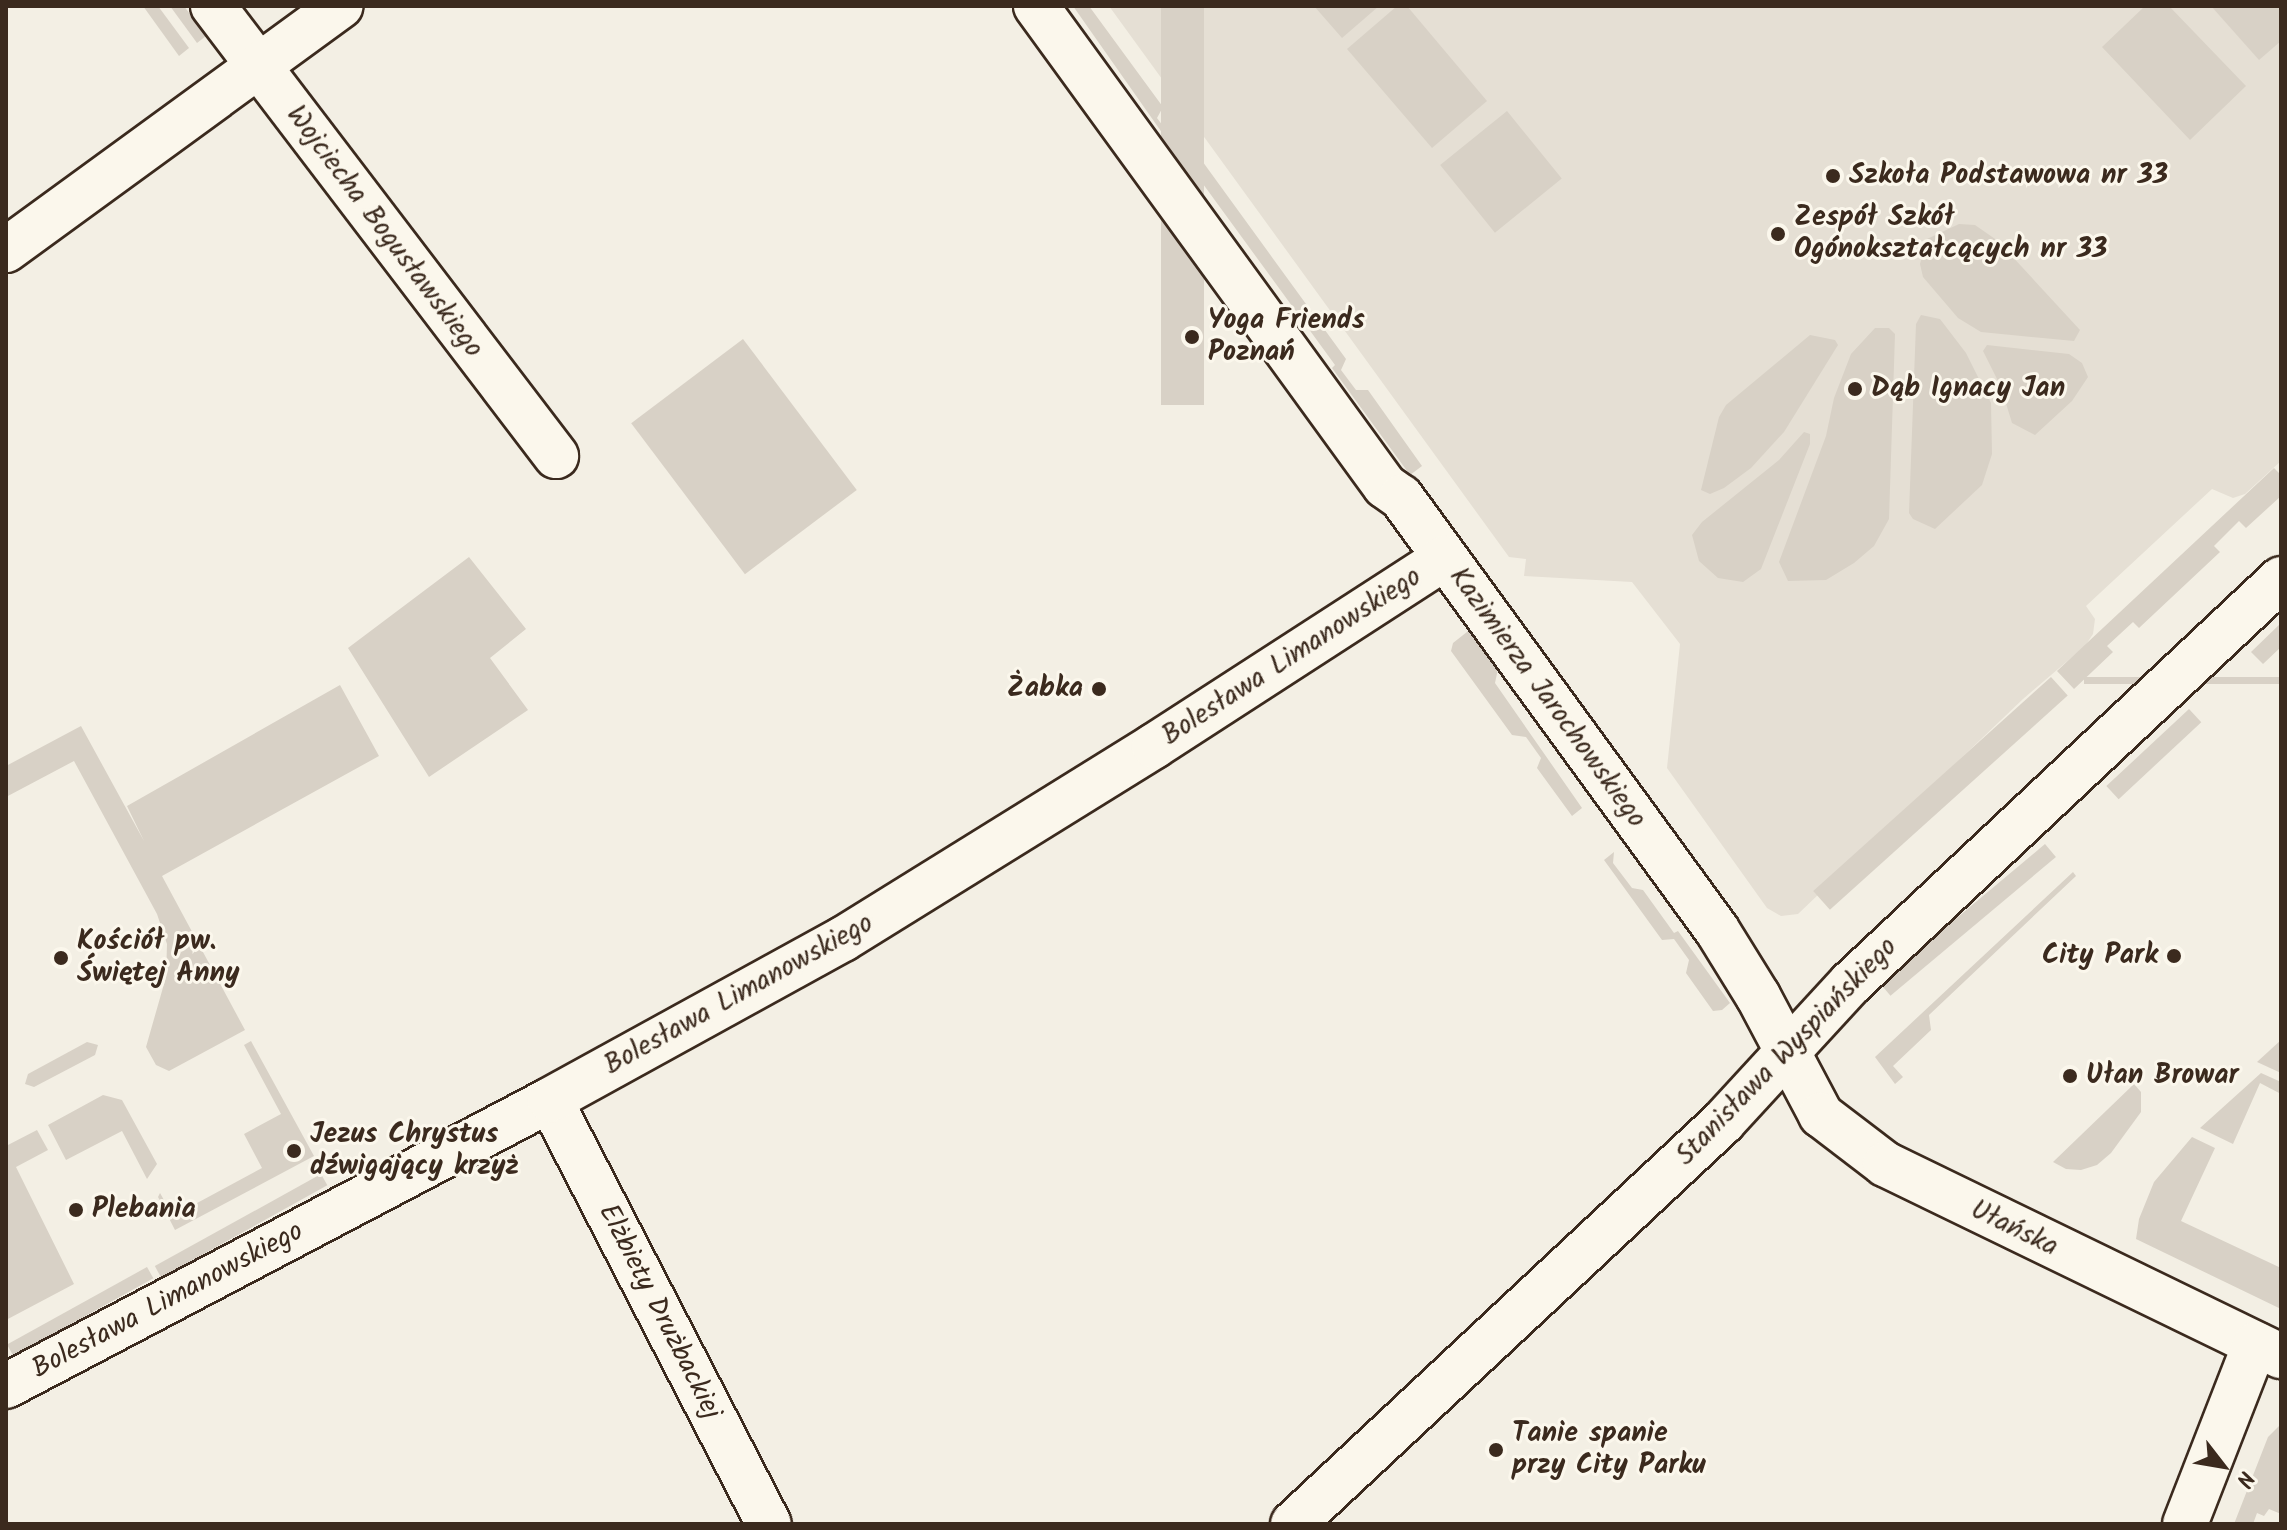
<!DOCTYPE html>
<html>
<head>
<meta charset="utf-8">
<style>
  body { margin:0 }
  #map { position:relative; width:2287px; height:1530px; overflow:hidden; background:#f3efe4; font-family:Kalam,sans-serif }
  div>[style] { position:absolute }
  .built>* { inset:0; background:#e5dfd4 }
  .green>* { inset:0; background:#d8d1c6; transform-origin:0 0 }
  .roads { filter:drop-shadow(2px 0 #3b2a1e) drop-shadow(-2px 0 #3b2a1e) drop-shadow(0 2px #3b2a1e) drop-shadow(0 -2px #3b2a1e) }
  .street>* { height:44px; margin:-22px; padding:0 22px; transform-origin:22px; border-radius:22px; background:#fbf7ec }
  .dots>* { width:22px; height:22px; translate:-50% -50%; box-sizing:border-box; border:4px solid #fbf7ec; border-radius:50% }
  span { translate:-50% -50%; white-space:nowrap; text-align:center; line-height:1.15; -webkit-text-stroke:6px #fbf7ec; paint-order:stroke }
  .poi-label { font-size:28px; color:#3b2a1e; font-weight:700 }
  .left { translate:0 -50%; text-align:left }
  .right { translate:-100% -50%; text-align:right }
  .street-label { font-size:28px; color:#3b2a1e }
  .frame { position:absolute; inset:0; border:8px solid #3b2a1e; pointer-events:none }
  .north { position:absolute; left:2183px; top:1426px; width:80px; height:80px; -webkit-text-stroke:6px #fbf7ec; paint-order:stroke; rotate:121deg; font-size:22px; font-weight:700; line-height:32px; text-align:center; color:#3b2a1e }
  .north::after { content:''; display:block; margin:auto; width:28px; height:36px; background:#3b2a1e; clip-path:polygon(50% 0,100% 100%,50% 72%,0 100%) }
</style>
</head>
<body>
<div id="map">
  <div class="built">
    <div style="clip-path:polygon(1109px 6px,2281px 6px,2281px 461px,2245px 494px,2233px 498px,2212px 489px,2086px 606px,2095px 619px,2093px 634px,2085px 646px,2023px 699px,1798px 914px,1781px 916px,1767px 908px,1667px 768px,1680px 644px,1632px 582px,1524px 576px,1526px 559px,1509px 557px)"></div>
  </div>
  <div class="green">
    <div style="clip-path:polygon(143px 6px,158px 6px,189px 48px,179px 56px)"></div>
    <div style="clip-path:polygon(170px 6px,184px 6px,206px 36px,197px 43px)"></div>
    <div style="clip-path:polygon(1073px 6px,1089px 6px,1163px 107px,1157px 118px,1172px 138px,1184px 136px,1346px 359px,1341px 370px,1356px 390px,1368px 390px,1422px 466px,1410px 475px,1332px 368px,1335px 365px,1187px 162px,1184px 164px)"></div>
    <div style="left:1161px;top:6px;width:43px;height:399px"></div>
    <div style="clip-path:polygon(1314px 6px,1379px 6px,1342px 38px)"></div>
    <div style="clip-path:polygon(1397px 6px,1407px 6px,1487px 101px,1432px 148px,1347px 49px)"></div>
    <div style="clip-path:polygon(2145px 6px,2169px 6px,2246px 86px,2190px 140px,2102px 47px)"></div>
    <div style="clip-path:polygon(2211px 6px,2281px 6px,2281px 41px,2259px 60px)"></div>
    <div style="left:1507px;top:111px;width:87px;height:86px;rotate:51deg"></div>
    <div style="clip-path:polygon(1959px 224px,1975px 225px,1998px 241px,2080px 330px,2074px 341px,1981px 332px,1958px 318px,1923px 277px,1920px 264px,1927px 239px)"></div>
    <div style="clip-path:polygon(1921px 315px,1940px 319px,1966px 353px,1991px 403px,1992px 454px,1982px 485px,1935px 529px,1913px 519px,1909px 513px,1916px 324px)"></div>
    <div style="clip-path:polygon(1875px 328px,1889px 328px,1895px 334px,1889px 519px,1874px 546px,1854px 563px,1826px 580px,1788px 581px,1779px 562px,1826px 436px,1834px 398px,1851px 354px)"></div>
    <div style="clip-path:polygon(1810px 335px,1835px 340px,1838px 345px,1784px 432px,1751px 468px,1724px 488px,1710px 494px,1701px 490px,1719px 417px,1726px 405px)"></div>
    <div style="left:743px;top:339px;width:189px;height:140px;rotate:53deg"></div>
    <div style="clip-path:polygon(1987px 345px,2069px 354px,2082px 363px,2088px 377px,2072px 401px,2035px 435px,2012px 423px,2001px 387px,1983px 351px)"></div>
    <div style="clip-path:polygon(1804px 432px,1810px 434px,1810px 444px,1761px 569px,1743px 582px,1718px 578px,1699px 561px,1692px 535px,1702px 522px,1779px 460px)"></div>
    <div style="clip-path:polygon(2274px 468px,2281px 475px,2281px 496px,2246px 528px,2239px 521px,2214px 546px,2220px 552px,2139px 628px,2133px 622px,2107px 646px,2113px 652px,2074px 689px,2057px 671px)"></div>
    <div style="clip-path:polygon(469px 557px,526px 629px,490px 658px,528px 710px,429px 777px,348px 648px)"></div>
    <div style="clip-path:polygon(2281px 623px,2281px 647px,2263px 664px,2251px 652px)"></div>
    <div style="clip-path:polygon(1472px 628px,1499px 664px,1495px 683px,1582px 808px,1572px 816px,1537px 768px,1541px 758px,1526px 737px,1512px 735px,1451px 651px,1453px 643px)"></div>
    <div style="left:2051px;top:677px;width:25px;height:320px;rotate:48deg"></div>
    <div style="left:2281px;top:677px;width:7px;height:197px;rotate:90deg"></div>
    <div style="clip-path:polygon(340px 685px,379px 756px,162px 876px,245px 1030px,169px 1071px,156px 1065px,146px 1047px,166px 977px,167px 944px,157px 914px,74px 761px,6px 797px,6px 766px,81px 726px,144px 841px,127px 806px)"></div>
    <div style="left:2189px;top:709px;width:18px;height:113px;rotate:47deg"></div>
    <div style="left:2045px;top:844px;width:17px;height:216px;rotate:50deg"></div>
    <div style="clip-path:polygon(1614px 852px,1613px 863px,1632px 888px,1643px 890px,1674px 933px,1678px 931px,1730px 1003px,1722px 1010px,1713px 1011px,1686px 973px,1689px 960px,1674px 939px,1662px 940px,1604px 860px)"></div>
    <div style="clip-path:polygon(2073px 872px,2076px 876px,1929px 1015px,1931px 1030px,1893px 1066px,1903px 1077px,1895px 1084px,1875px 1057px)"></div>
    <div style="clip-path:polygon(2281px 1040px,2281px 1073px,2257px 1062px)"></div>
    <div style="clip-path:polygon(251px 1041px,314px 1156px,175px 1230px,158px 1197px,160px 1193px,173px 1216px,262px 1168px,244px 1134px,281px 1114px,244px 1045px)"></div>
    <div style="clip-path:polygon(87px 1042px,98px 1045px,95px 1055px,34px 1087px,25px 1084px,28px 1074px)"></div>
    <div style="clip-path:polygon(2261px 1073px,2281px 1082px,2281px 1094px,2260px 1083px,2233px 1144px,2200px 1128px)"></div>
    <div style="clip-path:polygon(2134px 1084px,2141px 1092px,2141px 1112px,2111px 1153px,2097px 1165px,2081px 1170px,2066px 1169px,2053px 1162px)"></div>
    <div style="clip-path:polygon(103px 1095px,122px 1100px,157px 1164px,147px 1179px,122px 1131px,66px 1160px,48px 1125px)"></div>
    <div style="clip-path:polygon(37px 1130px,48px 1150px,16px 1167px,74px 1284px,6px 1320px,6px 1146px)"></div>
    <div style="clip-path:polygon(2192px 1137px,2215px 1148px,2181px 1221px,2281px 1268px,2281px 1309px,2136px 1239px,2139px 1219px,2154px 1182px)"></div>
    <div style="left:321px;top:1174px;width:13px;height:190px;rotate:61deg"></div>
    <div style="left:147px;top:1267px;width:13px;height:160px;rotate:61deg"></div>
    <div style="clip-path:polygon(2281px 1424px,2281px 1514px,2269px 1509px,2264px 1516px,2257px 1513px,2253px 1524px,2234px 1524px,2268px 1437px)"></div>
  </div>
  <div class="roads">
    <div class="street">
      <div style="left:213px;top:6px;width:566px;rotate:52.68deg"></div>
      <div style="left:1036px;top:6px;width:593px;rotate:53.98deg"></div>
      <div style="left:1385px;top:486px;width:19px;rotate:35deg"></div>
      <div style="left:1401px;top:497px;width:536px;rotate:53.88deg"></div>
      <div style="left:1717px;top:930px;width:78px;rotate:58.2deg"></div>
      <div style="left:1758px;top:996px;width:135px;rotate:62.1deg"></div>
      <div style="left:1821px;top:1115px;width:81px;rotate:37.4deg"></div>
      <div style="left:1885px;top:1164px;width:440px;rotate:25.9deg"></div>
      <div style="left:6px;top:250px;width:414px;rotate:-36.1deg"></div>
      <div style="left:550px;top:1100px;width:477px;rotate:62.7deg"></div>
      <div style="left:6px;top:1386px;width:615px;rotate:-27.73deg"></div>
      <div style="left:550px;top:1100px;width:334px;rotate:-28.8deg"></div>
      <div style="left:843px;top:939px;width:366px;rotate:-31.8deg"></div>
      <div style="left:1154px;top:746px;width:346px;rotate:-32.9deg"></div>
      <div style="left:1293px;top:1524px;width:589px;rotate:-43.07deg"></div>
      <div style="left:1723px;top:1122px;width:189px;rotate:-47.4deg"></div>
      <div style="left:1851px;top:983px;width:590px;rotate:-43.21deg"></div>
      <div style="left:2185px;top:1524px;width:193px;rotate:-68.7deg"></div>
    </div>
  </div>
  <div class="dots">
    <div style="left:1833px;top:176px;background:#3b2a1e"></div>
    <div style="left:1778px;top:234px;background:#3b2a1e"></div>
    <div style="left:1192px;top:337px;background:#3b2a1e"></div>
    <div style="left:1855px;top:389px;background:#3b2a1e"></div>
    <div style="left:1099px;top:689px;background:#3b2a1e"></div>
    <div style="left:2174px;top:956px;background:#3b2a1e"></div>
    <div style="left:61px;top:958px;background:#3b2a1e"></div>
    <div style="left:2070px;top:1076px;background:#3b2a1e"></div>
    <div style="left:294px;top:1151px;background:#3b2a1e"></div>
    <div style="left:76px;top:1210px;background:#3b2a1e"></div>
    <div style="left:1496px;top:1450px;background:#3b2a1e"></div>
  </div>
  <div class="poi-label">
    <span class="left" style="left:1849px;top:176px">Szkoła Podstawowa nr 33</span>
    <span class="left" style="left:1794px;top:234px">Zespół Szkół<br>Ogónokształcących nr 33</span>
    <span class="left" style="left:1208px;top:337px">Yoga Friends<br>Poznań</span>
    <span class="left" style="left:1871px;top:389px">Dąb Ignacy Jan</span>
    <span class="right" style="left:1083px;top:689px">Żabka</span>
    <span class="left" style="left:77px;top:958px">Kościół pw.<br>Świętej Anny</span>
    <span class="right" style="left:2158px;top:956px">City Park</span>
    <span class="left" style="left:2086px;top:1076px">Ułan Browar</span>
    <span class="left" style="left:310px;top:1151px">Jezus Chrystus<br>dźwigający krzyż</span>
    <span class="left" style="left:92px;top:1210px">Plebania</span>
    <span class="left" style="left:1512px;top:1450px">Tanie spanie<br>przy City Parku</span>
  </div>
  <div class="street-label">
    <span style="left:384px;top:232px;rotate:53deg">Wojciecha Bogusławskiego</span>
    <span style="left:1292px;top:657px;rotate:-33deg">Bolesława Limanowskiego</span>
    <span style="left:1547px;top:698px;rotate:54deg">Kazimierza Jarochowskiego</span>
    <span style="left:739px;top:995px;rotate:-29deg">Bolesława Limanowskiego</span>
    <span style="left:1787px;top:1052px;rotate:-46deg">Stanisława Wyspiańskiego</span>
    <span style="left:2014px;top:1229px;rotate:26deg">Ułańska</span>
    <span style="left:168px;top:1301px;rotate:-28deg">Bolesława Limanowskiego</span>
    <span style="left:659px;top:1312px;rotate:63deg">Elżbiety Drużbackiej</span>
  </div>
  <div class="frame"></div>
  <div class="north">N</div>
</div>
</body>
</html>
